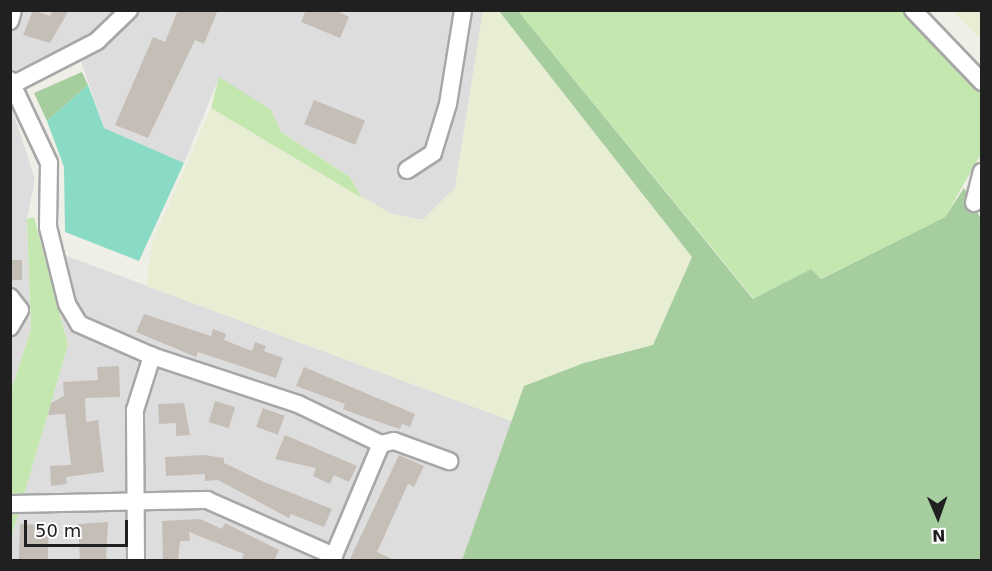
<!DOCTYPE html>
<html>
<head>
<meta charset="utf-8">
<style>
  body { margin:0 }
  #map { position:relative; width:992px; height:571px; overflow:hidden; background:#f0efe7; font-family:"DejaVu Sans",sans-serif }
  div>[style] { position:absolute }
  .residential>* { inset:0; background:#dedddd }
  .farmland>* { inset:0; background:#e8eed4 }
  .grass>* { inset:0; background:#c4e7b0 }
  .forest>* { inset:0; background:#a6cd9e }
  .pitch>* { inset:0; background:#8adbc6 }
  .building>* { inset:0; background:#c5beb7; transform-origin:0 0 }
  .roads { filter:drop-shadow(2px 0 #a7a7a7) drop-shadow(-2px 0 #a7a7a7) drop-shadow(0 2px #a7a7a7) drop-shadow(0 -2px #a7a7a7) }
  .minor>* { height:16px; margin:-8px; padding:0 8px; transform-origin:8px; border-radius:8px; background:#fff }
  span { translate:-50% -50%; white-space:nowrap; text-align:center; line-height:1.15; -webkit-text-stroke:4.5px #fff; paint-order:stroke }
  .frame { position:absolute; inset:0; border:12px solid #202020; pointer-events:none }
  .north { position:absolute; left:908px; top:487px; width:60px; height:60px; -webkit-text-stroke:4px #fff; paint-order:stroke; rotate:178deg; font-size:16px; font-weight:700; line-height:24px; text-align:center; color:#202020 }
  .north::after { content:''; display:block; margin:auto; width:21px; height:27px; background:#202020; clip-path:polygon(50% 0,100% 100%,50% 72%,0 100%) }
  .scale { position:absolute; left:24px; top:520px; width:104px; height:27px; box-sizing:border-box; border:3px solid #202020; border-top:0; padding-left:8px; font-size:18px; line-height:21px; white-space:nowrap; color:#202020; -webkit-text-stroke:4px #fff; paint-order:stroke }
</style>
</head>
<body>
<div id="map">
  <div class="residential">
    <div style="clip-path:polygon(10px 11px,483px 11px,455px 188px,423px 220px,392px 214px,362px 198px,350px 177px,281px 132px,271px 110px,219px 78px,184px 163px,104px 128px,75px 44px,11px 72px)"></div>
    <div style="clip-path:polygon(10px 103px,35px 179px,27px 219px,31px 329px,11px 391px)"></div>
    <div style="clip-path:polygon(64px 255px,512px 421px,462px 560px,11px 560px,11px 539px,68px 345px,46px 258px)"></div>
  </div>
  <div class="farmland">
    <div style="clip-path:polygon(483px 11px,499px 11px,692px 257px,653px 345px,584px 363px,525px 386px,512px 421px,146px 286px,152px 243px,211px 108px,392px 214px,423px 220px,455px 188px)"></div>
    <div style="clip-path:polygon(953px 11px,981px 11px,981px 39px)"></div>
  </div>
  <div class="grass">
    <div style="clip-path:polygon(518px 11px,903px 11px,981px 93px,981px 154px,945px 217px,820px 279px,811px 269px,754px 299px)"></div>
    <div style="clip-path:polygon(219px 77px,271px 110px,281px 132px,350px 177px,362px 198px,211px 108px)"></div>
    <div style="clip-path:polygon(34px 217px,68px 345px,11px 539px,11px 391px,31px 329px,27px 219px)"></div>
  </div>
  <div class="forest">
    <div style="clip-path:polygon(499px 11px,518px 11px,753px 299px,811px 269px,821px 279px,945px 217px,964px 188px,982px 221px,981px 560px,462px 560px,524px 386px,584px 363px,653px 345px,692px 257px)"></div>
    <div style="clip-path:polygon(82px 72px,88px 85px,47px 121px,34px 93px)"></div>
  </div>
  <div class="pitch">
    <div style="clip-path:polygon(88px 85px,104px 128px,184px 163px,139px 261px,65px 232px,64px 167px,47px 121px)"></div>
  </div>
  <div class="building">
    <div style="clip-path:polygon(33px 10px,50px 16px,53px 10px,69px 10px,50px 43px,23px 35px)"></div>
    <div style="clip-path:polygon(178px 10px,218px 10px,204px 44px,195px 40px,148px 138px,115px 125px,153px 37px,165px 42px)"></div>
    <div style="clip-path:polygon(306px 10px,335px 10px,349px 17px,340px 38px,301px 22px)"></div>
    <div style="left:314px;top:100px;width:55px;height:26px;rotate:22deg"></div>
    <div style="left:10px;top:260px;width:12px;height:20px"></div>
    <div style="clip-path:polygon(144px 314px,211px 336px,213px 329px,226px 334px,224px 340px,252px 351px,255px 342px,266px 346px,264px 351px,283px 358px,276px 378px,198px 352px,196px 357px,136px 332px)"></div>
    <div style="clip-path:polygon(119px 366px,120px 397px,85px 398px,86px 422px,98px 420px,104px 472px,66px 477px,67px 484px,51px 486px,50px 466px,71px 465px,65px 414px,48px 415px,51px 403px,64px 396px,63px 382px,98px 380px,97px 367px)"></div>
    <div style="clip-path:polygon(304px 367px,415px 414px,410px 427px,402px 424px,400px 429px,364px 417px,343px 409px,345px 404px,296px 386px)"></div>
    <div style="left:215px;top:401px;width:21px;height:22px;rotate:17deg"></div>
    <div style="clip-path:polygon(184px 403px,190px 435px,176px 436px,176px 423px,159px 424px,158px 404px)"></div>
    <div style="left:263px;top:408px;width:23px;height:20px;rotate:20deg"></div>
    <div style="clip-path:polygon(285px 435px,357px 466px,349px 482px,334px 475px,330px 484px,313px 476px,316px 468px,275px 459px)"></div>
    <div style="clip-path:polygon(204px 455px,224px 458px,224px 463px,264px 482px,332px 509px,324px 527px,291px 514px,289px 518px,218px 480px,205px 481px,205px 474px,166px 476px,165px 457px)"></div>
    <div style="clip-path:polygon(399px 455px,424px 466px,414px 487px,408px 484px,377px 552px,396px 561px,349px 561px)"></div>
    <div style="clip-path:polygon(200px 519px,222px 529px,225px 523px,279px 550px,274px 561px,241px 561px,244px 554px,189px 532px,190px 541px,180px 541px,178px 561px,163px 561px,162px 521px)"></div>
    <div style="clip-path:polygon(108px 522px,106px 561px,80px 561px,78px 524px)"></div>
    <div style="left:49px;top:525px;width:36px;height:29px;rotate:92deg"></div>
  </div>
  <div class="roads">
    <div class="minor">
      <div style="left:913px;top:10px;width:100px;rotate:46.2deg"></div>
      <div style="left:10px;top:21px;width:11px;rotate:-75deg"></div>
      <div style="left:10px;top:80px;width:92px;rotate:64.8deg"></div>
      <div style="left:49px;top:163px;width:64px;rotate:90.9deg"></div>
      <div style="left:48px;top:227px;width:79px;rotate:76.1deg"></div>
      <div style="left:67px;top:304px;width:23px;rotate:59deg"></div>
      <div style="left:79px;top:324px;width:80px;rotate:23.7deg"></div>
      <div style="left:152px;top:356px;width:154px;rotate:18.2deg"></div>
      <div style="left:298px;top:404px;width:92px;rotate:25.7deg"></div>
      <div style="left:381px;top:444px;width:13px;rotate:-13deg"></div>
      <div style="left:394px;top:441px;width:59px;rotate:20deg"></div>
      <div style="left:10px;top:86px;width:98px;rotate:-27.3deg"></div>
      <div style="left:97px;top:41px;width:45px;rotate:-44.1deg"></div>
      <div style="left:407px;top:170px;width:31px;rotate:-33deg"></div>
      <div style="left:433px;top:153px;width:51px;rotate:-73deg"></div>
      <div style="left:448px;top:104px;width:95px;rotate:-80.9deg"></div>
      <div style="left:974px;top:203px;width:32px;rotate:-76deg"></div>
      <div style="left:10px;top:297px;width:16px;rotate:52deg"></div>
      <div style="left:20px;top:310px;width:20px;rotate:120deg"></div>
      <div style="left:10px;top:504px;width:197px;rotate:-1.2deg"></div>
      <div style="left:207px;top:500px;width:139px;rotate:23.8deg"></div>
      <div style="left:136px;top:560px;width:150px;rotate:-90.4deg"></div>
      <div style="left:135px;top:410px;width:57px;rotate:-72.5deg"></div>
      <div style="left:332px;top:560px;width:126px;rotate:-67.1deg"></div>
    </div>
  </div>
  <div class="frame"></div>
  <div class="north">N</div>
  <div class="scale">50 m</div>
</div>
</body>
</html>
